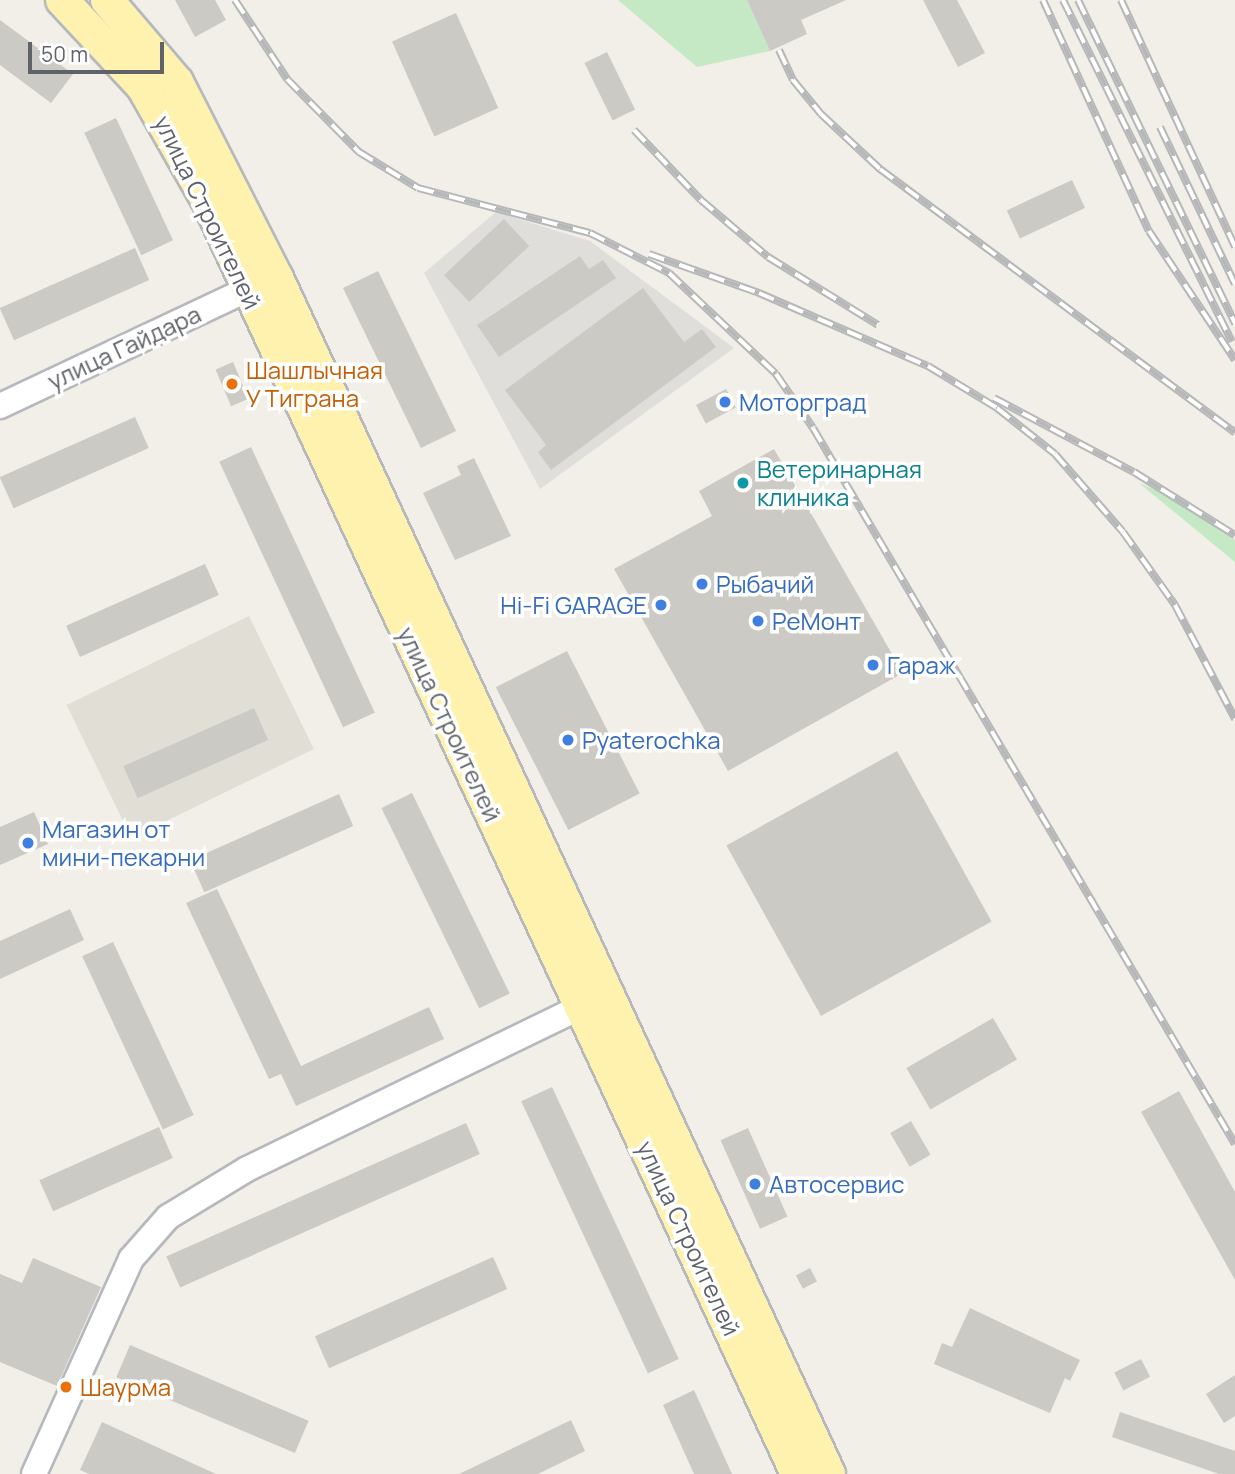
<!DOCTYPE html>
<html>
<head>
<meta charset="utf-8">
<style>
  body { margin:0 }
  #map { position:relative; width:1235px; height:1474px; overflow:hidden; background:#f1efe8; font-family:Manrope,sans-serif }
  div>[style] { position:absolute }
  .industrial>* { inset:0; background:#e0deda }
  .education>* { inset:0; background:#e1ded6; transform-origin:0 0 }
  .green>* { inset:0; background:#c5e8c5 }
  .building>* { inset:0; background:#cccac5; transform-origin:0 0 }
  .roads { filter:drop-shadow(2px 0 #b5b8bc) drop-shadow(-2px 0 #b5b8bc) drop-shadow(0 2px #b5b8bc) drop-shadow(0 -2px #b5b8bc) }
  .minor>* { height:24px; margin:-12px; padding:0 12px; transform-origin:12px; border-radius:12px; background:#fff }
  .major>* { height:32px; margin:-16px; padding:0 16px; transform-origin:16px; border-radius:16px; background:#fff2af }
  .rail>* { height:8px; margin-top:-4px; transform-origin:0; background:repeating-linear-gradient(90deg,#fff 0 16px,#b6b7b8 0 32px); box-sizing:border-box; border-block:2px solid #b6b7b8 }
  .dots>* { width:19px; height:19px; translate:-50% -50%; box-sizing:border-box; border:4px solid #fff; border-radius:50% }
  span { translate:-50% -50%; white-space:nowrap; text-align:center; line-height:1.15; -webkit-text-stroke:7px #fff; paint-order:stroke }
  .street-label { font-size:24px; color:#5f6368 }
  .food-label { font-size:24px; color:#c56008 }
  .left { translate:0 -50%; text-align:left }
  .shop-label { font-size:24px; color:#366cbe }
  .right { translate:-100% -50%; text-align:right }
  .culture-label { font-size:24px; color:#0d838f }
  .scale { position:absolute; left:28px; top:42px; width:136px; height:32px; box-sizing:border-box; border:4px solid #5f6368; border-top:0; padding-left:9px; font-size:21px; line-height:24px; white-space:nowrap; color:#5f6368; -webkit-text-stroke:5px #fff; paint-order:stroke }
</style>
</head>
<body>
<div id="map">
  <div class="industrial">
    <div style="clip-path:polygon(496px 212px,590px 241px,734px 348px,540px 489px,424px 273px)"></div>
  </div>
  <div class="education">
    <div style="left:249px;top:616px;width:148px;height:203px;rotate:64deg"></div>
  </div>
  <div class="green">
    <div style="clip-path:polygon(618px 0,747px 0,770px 51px,697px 67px)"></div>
    <div style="clip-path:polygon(1139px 483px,1183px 501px,1235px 540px,1235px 562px)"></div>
  </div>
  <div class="building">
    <div style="clip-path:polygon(175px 0,215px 0,226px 20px,195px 37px)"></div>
    <div style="clip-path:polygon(747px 0,846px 0,801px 20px,807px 34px,770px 51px)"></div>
    <div style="clip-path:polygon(923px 0,957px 0,985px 53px,958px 67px)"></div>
    <div style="left:456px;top:13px;width:104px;height:70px;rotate:66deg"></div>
    <div style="clip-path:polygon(0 20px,73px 74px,51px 103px,0 65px)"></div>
    <div style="left:607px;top:52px;width:64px;height:25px;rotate:64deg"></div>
    <div style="left:116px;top:118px;width:135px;height:35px;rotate:65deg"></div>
    <div style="left:1072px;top:180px;width:31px;height:72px;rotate:65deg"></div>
    <div style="left:504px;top:219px;width:37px;height:82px;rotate:47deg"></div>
    <div style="left:135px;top:248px;width:35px;height:148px;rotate:66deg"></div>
    <div style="clip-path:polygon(580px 256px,589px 269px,603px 260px,616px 278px,499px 357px,477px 325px)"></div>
    <div style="left:378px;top:271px;width:178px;height:39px;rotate:64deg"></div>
    <div style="clip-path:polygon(643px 288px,684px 342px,702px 329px,716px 347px,551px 470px,538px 452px,546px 445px,505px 390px)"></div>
    <div style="left:233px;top:362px;width:40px;height:19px;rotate:67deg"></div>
    <div style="left:726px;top:389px;width:21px;height:34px;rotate:62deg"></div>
    <div style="left:135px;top:417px;width:34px;height:148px;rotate:66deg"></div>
    <div style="left:251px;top:447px;width:293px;height:35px;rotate:65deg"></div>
    <div style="clip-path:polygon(774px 449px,903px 673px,728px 771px,614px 569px,712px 516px,699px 491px)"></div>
    <div style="clip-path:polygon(474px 458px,511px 536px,455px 560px,423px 493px,461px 475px,457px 466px)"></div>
    <div style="left:205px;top:564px;width:34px;height:152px;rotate:66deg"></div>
    <div style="left:567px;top:651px;width:160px;height:80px;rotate:63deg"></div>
    <div style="left:254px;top:708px;width:35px;height:143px;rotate:66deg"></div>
    <div style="left:897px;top:751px;width:195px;height:195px;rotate:61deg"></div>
    <div style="left:412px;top:793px;width:223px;height:34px;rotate:64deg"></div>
    <div style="left:339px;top:794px;width:35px;height:163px;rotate:66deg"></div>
    <div style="clip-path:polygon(34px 812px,48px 844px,0 865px,0 827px)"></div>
    <div style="clip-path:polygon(217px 889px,301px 1066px,429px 1007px,444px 1039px,296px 1106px,281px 1074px,269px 1079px,186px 903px)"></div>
    <div style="clip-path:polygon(70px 909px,84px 940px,0 979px,0 941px)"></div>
    <div style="left:113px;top:942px;width:191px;height:34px;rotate:65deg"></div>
    <div style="left:993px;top:1018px;width:48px;height:100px;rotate:60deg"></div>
    <div style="left:552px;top:1087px;width:300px;height:34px;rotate:65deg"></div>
    <div style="clip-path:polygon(1179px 1091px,1235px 1192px,1235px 1280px,1141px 1112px)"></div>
    <div style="left:911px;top:1121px;width:39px;height:24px;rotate:60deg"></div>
    <div style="left:466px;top:1123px;width:34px;height:328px;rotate:66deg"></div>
    <div style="left:159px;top:1127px;width:34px;height:131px;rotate:66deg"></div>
    <div style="left:748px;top:1128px;width:97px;height:30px;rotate:66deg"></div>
    <div style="left:493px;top:1257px;width:35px;height:195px;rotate:66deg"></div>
    <div style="clip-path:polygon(33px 1258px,101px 1287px,57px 1386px,0 1362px,0 1274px,22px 1283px)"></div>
    <div style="left:810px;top:1268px;width:15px;height:16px;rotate:62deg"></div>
    <div style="clip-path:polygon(970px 1308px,1080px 1360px,1070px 1381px,1065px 1378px,1050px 1413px,934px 1364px,942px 1343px,952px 1347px)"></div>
    <div style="left:130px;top:1345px;width:194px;height:35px;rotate:23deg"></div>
    <div style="left:1141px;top:1359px;width:20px;height:30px;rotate:63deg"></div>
    <div style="clip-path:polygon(1235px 1375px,1235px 1416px,1224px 1423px,1206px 1394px)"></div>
    <div style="clip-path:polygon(694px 1390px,732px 1474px,694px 1474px,663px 1405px)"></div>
    <div style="clip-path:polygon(1120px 1412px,1235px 1451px,1235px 1474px,1219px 1474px,1112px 1437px)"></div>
    <div style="clip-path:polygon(571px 1420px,585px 1451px,538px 1474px,459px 1474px)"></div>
    <div style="clip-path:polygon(102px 1422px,216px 1474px,89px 1474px,80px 1470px)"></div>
  </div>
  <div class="roads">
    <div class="minor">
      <div style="left:0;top:406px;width:273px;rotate:-25.2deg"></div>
      <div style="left:34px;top:1474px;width:236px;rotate:-65.7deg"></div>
      <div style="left:131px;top:1259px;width:56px;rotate:-48.6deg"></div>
      <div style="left:168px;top:1217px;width:92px;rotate:-31.3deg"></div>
      <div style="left:247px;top:1169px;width:373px;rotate:-25.9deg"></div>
    </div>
    <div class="major">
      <div style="left:62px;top:0;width:119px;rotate:47deg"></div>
      <div style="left:143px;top:87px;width:133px;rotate:60.4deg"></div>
      <div style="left:209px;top:203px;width:1400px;rotate:65.17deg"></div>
      <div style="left:107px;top:0;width:108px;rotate:49.5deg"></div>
      <div style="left:177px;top:82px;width:220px;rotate:63deg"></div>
      <div style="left:277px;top:278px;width:1317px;rotate:65.22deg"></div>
    </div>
  </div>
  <div class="rail">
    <div style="left:235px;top:0;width:95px;rotate:56.6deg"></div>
    <div style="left:287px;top:79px;width:103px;rotate:45.4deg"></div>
    <div style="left:359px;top:152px;width:69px;rotate:31.4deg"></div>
    <div style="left:418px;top:188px;width:178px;rotate:14.7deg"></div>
    <div style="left:590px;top:233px;width:89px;rotate:26.9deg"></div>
    <div style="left:669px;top:273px;width:147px;rotate:43.3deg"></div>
    <div style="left:776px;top:374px;width:65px;rotate:55.6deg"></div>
    <div style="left:813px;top:428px;width:831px;rotate:59.49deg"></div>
    <div style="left:1043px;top:0;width:254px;rotate:65.4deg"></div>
    <div style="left:1149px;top:231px;width:155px;rotate:56.3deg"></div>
    <div style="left:1063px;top:0;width:381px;rotate:63.7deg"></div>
    <div style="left:1078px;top:0;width:360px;rotate:64.1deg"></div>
    <div style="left:1121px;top:0;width:272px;rotate:65.2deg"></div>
    <div style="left:779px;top:50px;width:33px;rotate:65deg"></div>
    <div style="left:793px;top:80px;width:44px;rotate:50.5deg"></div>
    <div style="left:821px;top:114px;width:81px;rotate:43deg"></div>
    <div style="left:880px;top:169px;width:442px;rotate:36.6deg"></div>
    <div style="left:1160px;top:127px;width:174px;rotate:64.5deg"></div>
    <div style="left:634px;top:130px;width:97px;rotate:46.3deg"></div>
    <div style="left:701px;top:200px;width:88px;rotate:40.4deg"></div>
    <div style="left:768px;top:257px;width:129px;rotate:31.7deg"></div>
    <div style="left:649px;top:254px;width:117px;rotate:19.5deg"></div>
    <div style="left:759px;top:293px;width:184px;rotate:23.4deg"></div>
    <div style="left:928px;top:366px;width:81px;rotate:31.3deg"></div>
    <div style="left:997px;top:408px;width:74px;rotate:38.4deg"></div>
    <div style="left:1055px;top:454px;width:103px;rotate:48.9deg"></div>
    <div style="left:1123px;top:532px;width:90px;rotate:54.5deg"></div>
    <div style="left:1175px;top:605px;width:129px;rotate:62.2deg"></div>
    <div style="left:994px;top:398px;width:158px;rotate:27.9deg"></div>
    <div style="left:1134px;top:472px;width:119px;rotate:32deg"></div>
  </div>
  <div class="dots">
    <div style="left:232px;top:384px;background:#e8710a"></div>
    <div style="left:725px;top:402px;background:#3f7fe0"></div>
    <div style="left:743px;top:483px;background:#0f9aa8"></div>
    <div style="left:702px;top:584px;background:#3f7fe0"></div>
    <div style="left:661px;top:605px;background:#3f7fe0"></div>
    <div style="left:758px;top:621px;background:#3f7fe0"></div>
    <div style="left:873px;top:665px;background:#3f7fe0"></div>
    <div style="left:568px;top:740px;background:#3f7fe0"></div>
    <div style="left:28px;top:843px;background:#3f7fe0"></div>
    <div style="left:755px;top:1184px;background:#3f7fe0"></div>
    <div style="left:66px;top:1387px;background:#e8710a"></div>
  </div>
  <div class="street-label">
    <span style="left:208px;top:212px;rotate:64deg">улица Строителей</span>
    <span style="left:124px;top:347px;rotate:-25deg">улица Гайдара</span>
    <span style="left:450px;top:724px;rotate:65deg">улица Строителей</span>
    <span style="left:689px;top:1238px;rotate:65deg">улица Строителей</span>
  </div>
  <div class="food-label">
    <span class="left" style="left:246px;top:384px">Шашлычная<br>У Тиграна</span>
    <span class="left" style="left:80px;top:1387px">Шаурма</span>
  </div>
  <div class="shop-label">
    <span class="left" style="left:739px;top:402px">Моторград</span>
    <span class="left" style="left:716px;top:584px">Рыбачий</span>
    <span class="right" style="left:647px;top:605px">Hi-Fi GARAGE</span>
    <span class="left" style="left:772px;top:621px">РеМонт</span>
    <span class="left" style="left:887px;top:665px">Гараж</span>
    <span class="left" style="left:582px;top:740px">Pyaterochka</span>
    <span class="left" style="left:42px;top:843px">Магазин от<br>мини-пекарни</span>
    <span class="left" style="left:769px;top:1184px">Автосервис</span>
  </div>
  <div class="culture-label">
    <span class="left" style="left:757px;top:483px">Ветеринарная<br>клиника</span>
  </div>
  <div class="scale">50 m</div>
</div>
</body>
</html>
